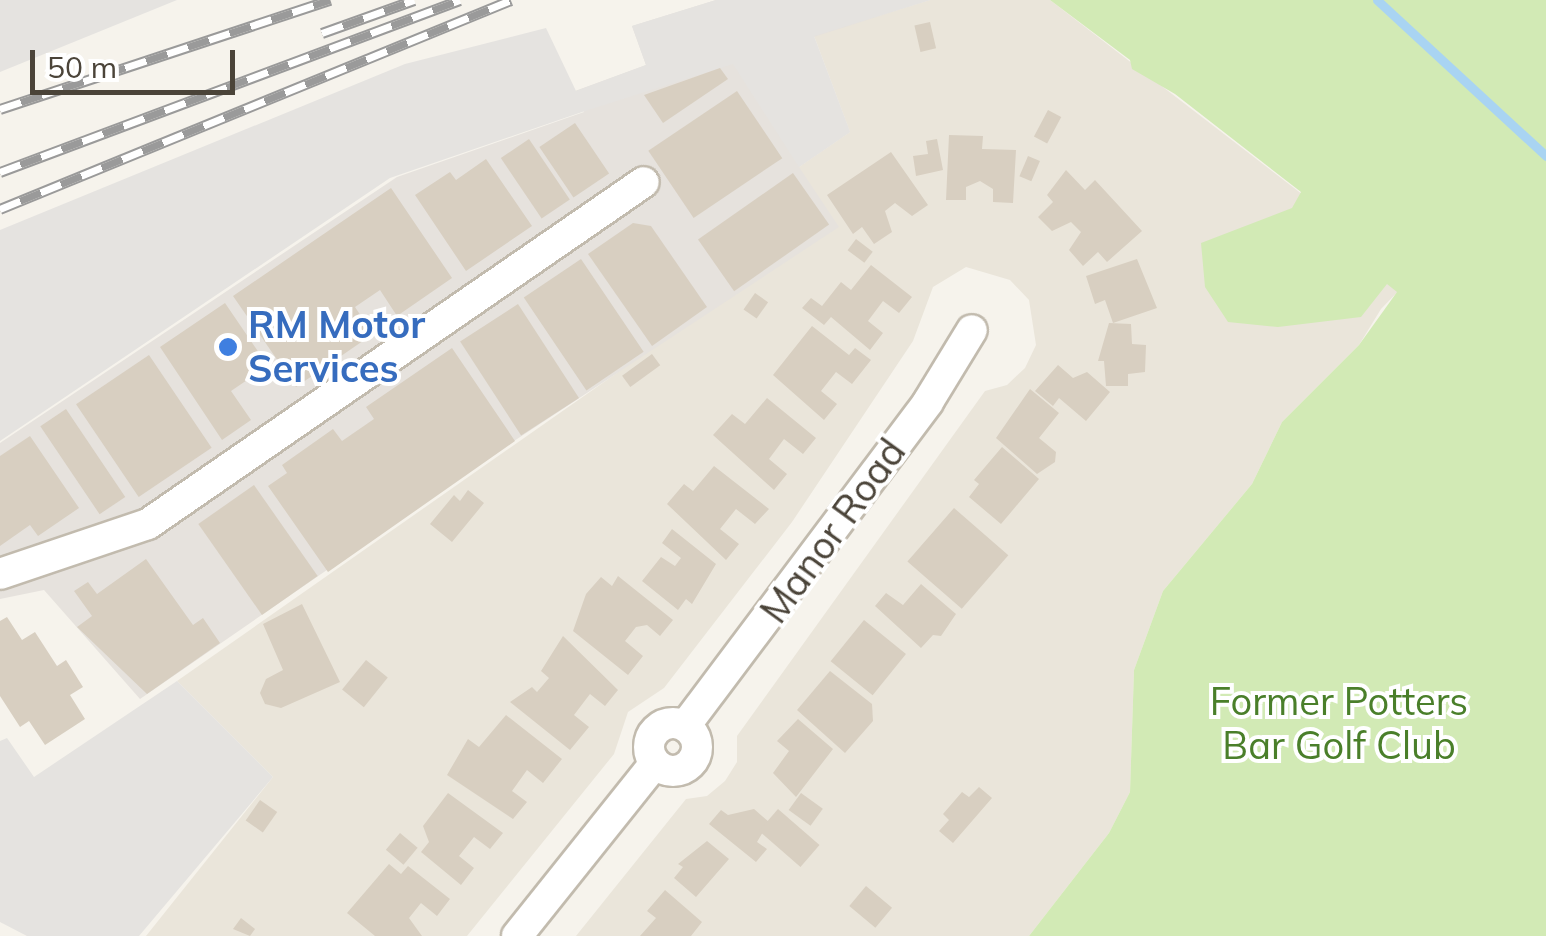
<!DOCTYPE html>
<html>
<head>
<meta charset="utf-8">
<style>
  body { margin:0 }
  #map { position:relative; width:1546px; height:936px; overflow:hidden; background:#f6f3ec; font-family:Mulish,sans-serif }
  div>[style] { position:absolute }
  .residential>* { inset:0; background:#eae5da }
  .industrial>* { inset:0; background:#e6e2dd }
  .green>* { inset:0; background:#d2eab5 }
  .parking>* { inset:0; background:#e5e3e0 }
  .stream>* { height:9px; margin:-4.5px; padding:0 4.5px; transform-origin:4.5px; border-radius:4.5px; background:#a9d4f2 }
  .building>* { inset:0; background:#d8cfc1; transform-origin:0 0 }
  .roads { filter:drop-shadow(2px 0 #c2bbae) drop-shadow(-2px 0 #c2bbae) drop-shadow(0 2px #c2bbae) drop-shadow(0 -2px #c2bbae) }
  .street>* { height:30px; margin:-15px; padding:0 15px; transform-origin:15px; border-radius:15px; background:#fff }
  .street>.ring { margin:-15px; padding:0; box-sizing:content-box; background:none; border:30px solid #fff; border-radius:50% }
  .rail>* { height:11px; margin-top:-5.5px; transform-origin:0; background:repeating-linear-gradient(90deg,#fff 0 22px,#9a9a9a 0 44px); box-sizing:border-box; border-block:2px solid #9a9a9a }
  .dots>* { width:28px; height:28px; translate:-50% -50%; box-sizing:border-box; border:5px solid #fff; border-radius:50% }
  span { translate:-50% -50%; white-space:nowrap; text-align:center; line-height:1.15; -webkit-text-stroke:8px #fff; paint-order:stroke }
  .shop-label { font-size:38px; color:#366cbe; font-weight:700 }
  .left { translate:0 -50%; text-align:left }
  .street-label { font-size:38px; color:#4b4439 }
  .park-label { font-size:38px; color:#4a7f2a }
  .scale { position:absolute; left:30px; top:50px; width:205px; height:45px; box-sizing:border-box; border:5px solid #4b4439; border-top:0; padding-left:12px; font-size:30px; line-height:35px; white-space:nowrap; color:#4b4439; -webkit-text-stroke:8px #fff; paint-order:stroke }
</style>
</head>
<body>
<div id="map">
  <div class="residential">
    <div style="clip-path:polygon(930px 0,1050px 0,1411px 278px,1381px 309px,1359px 345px,1282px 422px,1252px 484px,1163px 591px,1134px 670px,1130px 792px,1109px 833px,1029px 936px,576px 936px,686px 799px,707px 796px,725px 781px,737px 762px,737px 736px,985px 391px,1007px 385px,1025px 368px,1036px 345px,1029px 300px,1010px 280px,966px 267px,933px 287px,913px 341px,792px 522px,664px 688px,628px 712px,614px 754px,467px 936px,146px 936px,273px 777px,177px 681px,711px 307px,799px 167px,850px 132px,814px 36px)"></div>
  </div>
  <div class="industrial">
    <div style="clip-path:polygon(716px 0,930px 0,814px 37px,850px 132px,799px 167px,839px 227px,514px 441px,140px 699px,44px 590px,0 599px,0 443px,397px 177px,584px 112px,575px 91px,646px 65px,632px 26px)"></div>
  </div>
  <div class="green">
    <div style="clip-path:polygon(1050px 0,1546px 0,1546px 936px,1029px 936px,1109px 833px,1130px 792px,1134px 670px,1163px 591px,1252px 484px,1282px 422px,1359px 345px,1397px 292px,1387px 284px,1361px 317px,1278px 327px,1228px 322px,1205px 287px,1201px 243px,1292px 208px,1301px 192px,1175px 94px,1132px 69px,1130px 60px)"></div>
  </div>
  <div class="parking">
    <div style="clip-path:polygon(0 0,177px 0,0 72px)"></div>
    <div style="clip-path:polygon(716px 0,930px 0,814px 36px,850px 132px,799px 167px,733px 64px,585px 111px,390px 178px,0 441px,0 230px,405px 64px,546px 28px,576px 91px,646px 65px,632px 26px)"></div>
    <div style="clip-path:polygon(177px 681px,273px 777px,139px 936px,27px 936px,0 922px,0 741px,7px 738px,34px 777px)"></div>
  </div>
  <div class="stream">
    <div style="left:1377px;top:0;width:230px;rotate:42.7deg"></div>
  </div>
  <div class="building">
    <div style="left:930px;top:22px;width:27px;height:16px;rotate:77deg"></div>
    <div style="clip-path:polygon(720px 68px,728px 79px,663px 123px,644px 95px)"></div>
    <div style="left:737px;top:91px;width:81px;height:107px;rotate:56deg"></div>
    <div style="left:1048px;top:110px;width:15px;height:30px;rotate:28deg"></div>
    <div style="left:575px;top:123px;width:61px;height:43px;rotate:56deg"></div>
    <div style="clip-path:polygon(949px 135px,983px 136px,982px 149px,1016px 150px,1013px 203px,993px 202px,993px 189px,980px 181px,966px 187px,966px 200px,946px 200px)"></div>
    <div style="left:529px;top:139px;width:73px;height:34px;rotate:56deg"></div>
    <div style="clip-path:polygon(937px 139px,943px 170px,916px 176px,913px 156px,928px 154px,926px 141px)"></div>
    <div style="clip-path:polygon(891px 152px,928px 205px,912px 216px,895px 203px,885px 211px,892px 232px,874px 244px,862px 227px,853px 234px,827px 195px)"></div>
    <div style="left:1028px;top:156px;width:13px;height:22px;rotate:23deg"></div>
    <div style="clip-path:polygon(486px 159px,532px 226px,466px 271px,415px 195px,450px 172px,456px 180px)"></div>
    <div style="clip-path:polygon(1066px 170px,1085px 190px,1095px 180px,1142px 231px,1107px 262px,1098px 252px,1083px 266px,1069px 250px,1081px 232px,1071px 222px,1052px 231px,1038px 217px,1053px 202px,1047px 195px)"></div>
    <div style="left:793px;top:173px;width:63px;height:116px;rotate:55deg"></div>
    <div style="clip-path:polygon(391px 188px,452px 278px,397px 316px,380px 290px,355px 307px,373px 334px,296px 387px,233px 296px)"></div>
    <div style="clip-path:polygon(633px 223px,651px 226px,707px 307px,652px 346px,588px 254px)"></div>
    <div style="left:856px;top:239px;width:21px;height:14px;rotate:37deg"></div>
    <div style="left:581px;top:259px;width:112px;height:69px;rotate:56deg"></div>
    <div style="clip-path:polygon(1137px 259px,1157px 308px,1113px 323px,1105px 300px,1095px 304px,1086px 276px)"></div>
    <div style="clip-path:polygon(871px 265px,912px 297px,899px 313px,883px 301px,868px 321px,883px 333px,870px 350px,831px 317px,824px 325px,802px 308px,811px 298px,822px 306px,841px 282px,851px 290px)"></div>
    <div style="left:755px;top:293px;width:16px;height:20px;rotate:35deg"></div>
    <div style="clip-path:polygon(225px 303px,268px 366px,231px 391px,251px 420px,222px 440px,160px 347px)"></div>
    <div style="left:518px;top:304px;width:112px;height:69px;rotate:57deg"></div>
    <div style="clip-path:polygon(1109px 323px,1131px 324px,1132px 344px,1146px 345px,1145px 372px,1128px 374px,1128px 386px,1106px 386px,1104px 361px,1098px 361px)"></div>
    <div style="clip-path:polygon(812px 326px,849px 355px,855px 348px,871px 360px,852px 384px,836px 372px,821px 391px,837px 404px,824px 420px,773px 375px)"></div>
    <div style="clip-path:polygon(452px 348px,515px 441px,328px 572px,268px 486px,287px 473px,282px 465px,333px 429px,342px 441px,374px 419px,366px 407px)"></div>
    <div style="left:652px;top:354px;width:14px;height:37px;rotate:54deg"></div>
    <div style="left:149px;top:355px;width:112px;height:88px;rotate:56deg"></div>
    <div style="clip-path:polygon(1058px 365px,1073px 378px,1087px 372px,1110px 392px,1086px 421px,1059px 398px,1053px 406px,1035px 391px)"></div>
    <div style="clip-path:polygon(1030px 389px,1059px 413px,1039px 438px,1056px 452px,1055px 462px,1037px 474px,996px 438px)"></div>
    <div style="clip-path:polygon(767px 398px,816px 438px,803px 454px,784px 439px,769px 459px,787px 474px,774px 490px,713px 435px,732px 414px,745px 424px)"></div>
    <div style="left:66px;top:409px;width:106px;height:31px;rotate:56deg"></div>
    <div style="clip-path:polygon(30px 436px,79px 508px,38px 536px,30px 525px,0 546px,0 456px)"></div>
    <div style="clip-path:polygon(1002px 447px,1039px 479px,1001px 524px,969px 497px,979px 484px,974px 480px)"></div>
    <div style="clip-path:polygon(714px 466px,769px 509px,755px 524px,736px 509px,720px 529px,739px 544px,726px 560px,667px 504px,684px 484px,693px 491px)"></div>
    <div style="left:254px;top:485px;width:111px;height:68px;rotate:55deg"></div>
    <div style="clip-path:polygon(468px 490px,484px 503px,452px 542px,430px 524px,454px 495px,460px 501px)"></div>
    <div style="left:954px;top:508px;width:72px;height:71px;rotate:41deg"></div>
    <div style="clip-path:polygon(672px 529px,716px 564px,692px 604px,686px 599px,678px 610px,642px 581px,661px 557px,675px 566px,681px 558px,662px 543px)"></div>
    <div style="clip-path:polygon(146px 559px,193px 625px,203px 618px,220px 643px,147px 694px,77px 627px,92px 616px,74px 591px,88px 582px,97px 594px)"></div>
    <div style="clip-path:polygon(618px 576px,673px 620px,660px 636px,647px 625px,636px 627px,625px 641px,643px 656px,628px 675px,573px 631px,586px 594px,601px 577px,612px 586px)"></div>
    <div style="clip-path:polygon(921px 584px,956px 614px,941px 636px,933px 635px,921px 648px,875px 606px,886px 593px,903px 605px)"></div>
    <div style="clip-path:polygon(302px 604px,340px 682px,281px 708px,265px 704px,260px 693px,266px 679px,283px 670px,263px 624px)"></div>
    <div style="clip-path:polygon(7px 617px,22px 640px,35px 632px,57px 666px,66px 660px,83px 687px,70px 695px,85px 719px,45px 745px,29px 721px,20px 727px,0 696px,0 621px)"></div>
    <div style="left:864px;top:620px;width:54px;height:53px;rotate:39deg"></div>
    <div style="clip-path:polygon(563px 636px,618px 690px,605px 706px,590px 694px,574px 715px,589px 727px,570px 750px,510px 702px,532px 687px,537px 692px,549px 678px,541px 671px)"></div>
    <div style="left:366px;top:660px;width:28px;height:38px;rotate:39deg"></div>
    <div style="clip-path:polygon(830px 671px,872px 704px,873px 721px,845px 753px,797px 710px)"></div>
    <div style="clip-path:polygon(506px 715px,562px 759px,543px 783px,527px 770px,512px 791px,527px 802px,513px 819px,447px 775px,468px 739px,479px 747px)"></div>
    <div style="clip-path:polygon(798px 719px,833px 749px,796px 797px,773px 773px,789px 751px,777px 741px)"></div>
    <div style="clip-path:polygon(979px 787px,992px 798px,953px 843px,939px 831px,949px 820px,943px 814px,962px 792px,969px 797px)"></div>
    <div style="clip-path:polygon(448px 793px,503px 833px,490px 849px,474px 837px,459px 856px,474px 868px,461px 885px,421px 852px,429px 842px,423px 826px)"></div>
    <div style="left:801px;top:793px;width:27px;height:21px;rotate:36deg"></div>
    <div style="left:260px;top:800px;width:21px;height:25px;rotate:35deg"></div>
    <div style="clip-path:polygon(754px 809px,769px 822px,757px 842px,767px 849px,756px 862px,709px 824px,721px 810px,728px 815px)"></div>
    <div style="left:778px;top:809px;width:55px;height:29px;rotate:41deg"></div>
    <div style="left:400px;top:833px;width:23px;height:22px;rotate:40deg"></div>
    <div style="clip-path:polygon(707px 841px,729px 859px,696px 897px,674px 878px,683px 867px,678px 864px)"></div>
    <div style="clip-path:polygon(389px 864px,401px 874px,408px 866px,450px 899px,437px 916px,421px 903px,409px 918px,422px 936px,375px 936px,347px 913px)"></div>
    <div style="left:866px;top:886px;width:34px;height:26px;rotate:40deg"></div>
    <div style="clip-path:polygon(665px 890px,702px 922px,691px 936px,640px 936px,656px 918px,647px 911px)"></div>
    <div style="clip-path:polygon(241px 918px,255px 929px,250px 936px,233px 929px)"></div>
  </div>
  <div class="roads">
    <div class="street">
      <div style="left:0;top:574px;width:156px;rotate:-18.7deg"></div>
      <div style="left:148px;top:524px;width:602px;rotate:-34.59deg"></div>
      <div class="ring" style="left:649px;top:723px;width:18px;height:18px"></div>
      <div style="left:685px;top:726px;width:405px;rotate:-53.1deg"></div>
      <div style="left:928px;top:402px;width:84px;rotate:-58.6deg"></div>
      <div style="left:517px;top:936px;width:221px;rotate:-51.4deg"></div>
    </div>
  </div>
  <div class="rail">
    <div style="left:322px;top:33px;width:98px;rotate:-19.7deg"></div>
    <div style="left:0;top:109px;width:348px;rotate:-18.3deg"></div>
    <div style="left:0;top:172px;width:491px;rotate:-20.5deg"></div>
    <div style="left:0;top:209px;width:552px;rotate:-22.24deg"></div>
  </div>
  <div class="dots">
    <div style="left:228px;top:347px;background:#3f7fe0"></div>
  </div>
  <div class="shop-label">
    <span class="left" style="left:248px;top:347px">RM Motor<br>Services</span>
  </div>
  <div class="street-label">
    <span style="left:833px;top:531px;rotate:-54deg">Manor Road</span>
  </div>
  <div class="park-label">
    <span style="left:1339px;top:724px">Former Potters<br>Bar Golf Club</span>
  </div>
  <div class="scale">50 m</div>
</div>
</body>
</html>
